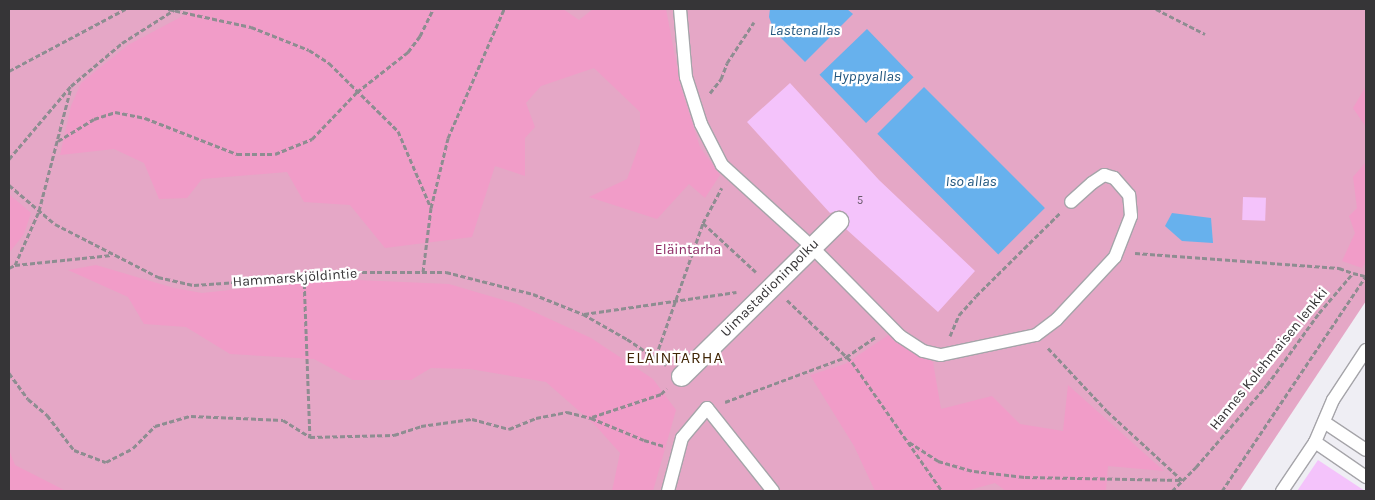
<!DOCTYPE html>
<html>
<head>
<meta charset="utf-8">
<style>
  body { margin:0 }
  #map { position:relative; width:1375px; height:500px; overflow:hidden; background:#efeef4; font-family:Karla,sans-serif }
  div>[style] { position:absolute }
  .green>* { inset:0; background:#e5a7c6 }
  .forest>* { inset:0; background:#f19cc8 }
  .water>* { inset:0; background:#67b1ed; transform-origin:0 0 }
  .building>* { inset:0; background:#f4c3fb; transform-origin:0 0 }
  .path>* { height:3px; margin-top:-1.5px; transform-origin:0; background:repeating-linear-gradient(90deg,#8e8d91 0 5px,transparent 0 7.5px) }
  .roads { filter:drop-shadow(1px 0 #a5a4a9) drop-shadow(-1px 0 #a5a4a9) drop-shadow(0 1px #a5a4a9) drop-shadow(0 -1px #a5a4a9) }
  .service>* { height:12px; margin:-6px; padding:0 6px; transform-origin:6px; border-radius:6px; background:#fff }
  .pedestrian>* { height:19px; margin:-9.5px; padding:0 9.5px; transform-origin:9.5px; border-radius:9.5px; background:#fff }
  span { translate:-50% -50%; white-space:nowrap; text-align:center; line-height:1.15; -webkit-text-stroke:4.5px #fff; paint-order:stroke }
  .number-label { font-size:11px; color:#665868 }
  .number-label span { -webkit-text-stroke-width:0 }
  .park-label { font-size:14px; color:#8d2b65 }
  .street-label { font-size:14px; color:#363537 }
  .water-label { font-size:15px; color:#22577f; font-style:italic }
  .quarter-label { font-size:16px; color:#412606; letter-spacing:1px }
  .frame { position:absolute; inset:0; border:10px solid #363537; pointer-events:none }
</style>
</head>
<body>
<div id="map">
  <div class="green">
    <div style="clip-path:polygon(9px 9px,1366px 9px,1366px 301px,1240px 491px,9px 491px)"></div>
  </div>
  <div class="forest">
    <div style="clip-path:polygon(196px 9px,563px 9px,579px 20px,593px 9px,666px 9px,681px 88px,700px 147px,720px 175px,705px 198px,689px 184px,657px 219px,589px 197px,627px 179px,640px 143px,640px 112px,594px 68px,541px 86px,526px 103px,535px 127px,525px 138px,525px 176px,495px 166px,472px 237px,385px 248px,350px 205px,304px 202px,287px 172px,202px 179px,187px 198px,159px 199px,144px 163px,114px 149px,60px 155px,71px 106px,81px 83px,128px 45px)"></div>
    <div style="clip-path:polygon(1366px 86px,1366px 127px,1353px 108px)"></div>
    <div style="clip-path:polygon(1365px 163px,1366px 261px,1362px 268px,1342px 261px,1355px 233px,1349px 216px,1357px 208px,1353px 177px)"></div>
    <div style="clip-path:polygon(9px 194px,31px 213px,24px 234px,9px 253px)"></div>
    <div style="clip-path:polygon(96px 265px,174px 288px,202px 293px,334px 279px,449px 284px,517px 304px,591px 338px,653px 379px,676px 410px,653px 491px,612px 491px,620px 453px,595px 425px,546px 382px,470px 369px,431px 368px,411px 380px,353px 380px,314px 359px,230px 354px,186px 327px,144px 324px,128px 297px,68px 270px)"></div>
    <div style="clip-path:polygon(890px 334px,933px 362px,941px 409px,992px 396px,1020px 424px,1063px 431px,1068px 385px,1164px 471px,1108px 466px,1106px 491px,1006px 491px,995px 483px,966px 491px,875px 491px,854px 446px,810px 375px,845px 364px)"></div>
    <div style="clip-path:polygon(9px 450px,15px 465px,66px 491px,9px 491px)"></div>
  </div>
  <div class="water">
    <div style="clip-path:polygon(770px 9px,847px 9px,853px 14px,805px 62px,774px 31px,769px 17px)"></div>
    <div style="left:867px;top:29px;width:67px;height:66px;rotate:46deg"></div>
    <div style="left:924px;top:87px;width:171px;height:66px;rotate:45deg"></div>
    <div style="clip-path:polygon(1172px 213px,1211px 218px,1213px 243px,1182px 241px,1165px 226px)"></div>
  </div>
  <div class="building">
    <div style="clip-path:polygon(790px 83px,879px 180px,975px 271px,938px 312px,846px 229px,849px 219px,846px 213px,840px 210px,830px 213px,747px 122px)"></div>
    <div style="left:1243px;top:197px;width:23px;height:23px;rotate:2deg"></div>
    <div style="clip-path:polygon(1318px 460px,1365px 491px,1297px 491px)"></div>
  </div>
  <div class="path">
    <div style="left:168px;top:9px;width:85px;rotate:12.2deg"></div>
    <div style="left:251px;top:27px;width:62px;rotate:21.6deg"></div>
    <div style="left:309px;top:50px;width:24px;rotate:33deg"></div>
    <div style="left:329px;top:63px;width:97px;rotate:44.6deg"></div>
    <div style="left:398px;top:131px;width:84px;rotate:66.8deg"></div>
    <div style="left:1156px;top:9px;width:55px;rotate:27deg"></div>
    <div style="left:9px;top:71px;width:132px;rotate:-28.1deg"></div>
    <div style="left:710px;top:93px;width:18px;rotate:-52deg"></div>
    <div style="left:721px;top:79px;width:17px;rotate:-69deg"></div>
    <div style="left:727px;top:63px;width:49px;rotate:-56.6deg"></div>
    <div style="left:58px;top:141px;width:42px;rotate:-31.4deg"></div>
    <div style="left:94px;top:119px;width:22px;rotate:-18deg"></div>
    <div style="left:115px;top:112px;width:31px;rotate:11deg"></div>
    <div style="left:145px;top:118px;width:99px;rotate:21.4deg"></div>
    <div style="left:237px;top:154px;width:38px"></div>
    <div style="left:275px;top:154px;width:40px;rotate:-22deg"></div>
    <div style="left:312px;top:139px;width:65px;rotate:-46.2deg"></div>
    <div style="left:357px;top:92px;width:65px;rotate:-38.1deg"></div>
    <div style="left:408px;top:52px;width:20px;rotate:-53deg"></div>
    <div style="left:420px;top:36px;width:30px;rotate:-64deg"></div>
    <div style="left:9px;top:159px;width:96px;rotate:-49.7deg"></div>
    <div style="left:71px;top:86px;width:67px;rotate:-40.1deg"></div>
    <div style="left:122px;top:43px;width:62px;rotate:-32.4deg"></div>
    <div style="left:9px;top:185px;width:60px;rotate:40.3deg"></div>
    <div style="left:55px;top:224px;width:116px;rotate:27.2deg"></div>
    <div style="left:158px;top:277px;width:37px;rotate:13deg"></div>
    <div style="left:194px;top:285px;width:74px;rotate:-3.9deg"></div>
    <div style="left:268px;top:280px;width:64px;rotate:-7.1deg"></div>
    <div style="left:332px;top:272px;width:114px"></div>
    <div style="left:446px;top:272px;width:90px;rotate:14.2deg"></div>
    <div style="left:533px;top:294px;width:54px;rotate:21.8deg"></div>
    <div style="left:583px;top:314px;width:51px;rotate:29.6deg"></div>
    <div style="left:627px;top:339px;width:47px;rotate:33.7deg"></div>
    <div style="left:703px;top:223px;width:40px;rotate:-62deg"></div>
    <div style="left:1135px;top:253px;width:205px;rotate:4.2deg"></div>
    <div style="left:1339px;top:268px;width:15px;rotate:20deg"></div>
    <div style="left:15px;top:265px;width:59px;rotate:-66deg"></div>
    <div style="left:39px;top:211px;width:128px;rotate:-75.5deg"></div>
    <div style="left:9px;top:268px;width:7px;rotate:-27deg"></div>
    <div style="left:15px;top:265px;width:97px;rotate:-5.9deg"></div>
    <div style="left:423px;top:272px;width:64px;rotate:-82.9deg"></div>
    <div style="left:431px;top:208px;width:72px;rotate:-76.3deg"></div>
    <div style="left:448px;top:138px;width:141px;rotate:-66.5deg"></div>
    <div style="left:304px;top:276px;width:161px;rotate:87.9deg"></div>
    <div style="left:787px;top:300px;width:90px;rotate:43.6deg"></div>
    <div style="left:852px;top:362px;width:157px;rotate:55.1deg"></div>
    <div style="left:584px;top:314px;width:154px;rotate:-8.2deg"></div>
    <div style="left:950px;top:336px;width:23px;rotate:-67deg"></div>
    <div style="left:959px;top:315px;width:25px;rotate:-48deg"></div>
    <div style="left:976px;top:296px;width:118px;rotate:-44.7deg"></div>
    <div style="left:1048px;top:348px;width:86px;rotate:46.9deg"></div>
    <div style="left:1107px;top:411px;width:102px;rotate:42.6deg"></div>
    <div style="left:656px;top:356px;width:141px;rotate:-70.5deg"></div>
    <div style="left:703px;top:223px;width:72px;rotate:42.8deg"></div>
    <div style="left:9px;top:373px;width:32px;rotate:54deg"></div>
    <div style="left:28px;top:399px;width:25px;rotate:40deg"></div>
    <div style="left:47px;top:415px;width:44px;rotate:52.4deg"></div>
    <div style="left:74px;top:450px;width:34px;rotate:21deg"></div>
    <div style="left:106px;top:462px;width:30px;rotate:-27deg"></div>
    <div style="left:133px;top:448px;width:31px;rotate:-45deg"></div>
    <div style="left:155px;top:426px;width:37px;rotate:-16deg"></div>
    <div style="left:191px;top:416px;width:92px;rotate:2.5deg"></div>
    <div style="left:283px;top:420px;width:32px;rotate:32deg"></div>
    <div style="left:310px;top:437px;width:84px;rotate:-1.4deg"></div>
    <div style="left:394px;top:435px;width:28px;rotate:-18deg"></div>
    <div style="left:421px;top:426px;width:51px;rotate:-7.8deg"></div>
    <div style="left:472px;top:419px;width:38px;rotate:15deg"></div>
    <div style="left:509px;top:429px;width:29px;rotate:-22deg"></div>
    <div style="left:536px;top:418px;width:32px;rotate:-11deg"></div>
    <div style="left:567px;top:412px;width:25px;rotate:14deg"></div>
    <div style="left:591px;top:418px;width:57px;rotate:22.5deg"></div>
    <div style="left:644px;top:440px;width:21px;rotate:17deg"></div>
    <div style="left:725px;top:402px;width:129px;rotate:-20.4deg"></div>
    <div style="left:846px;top:357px;width:37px;rotate:-34deg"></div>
    <div style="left:592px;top:417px;width:73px;rotate:-18.4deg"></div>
    <div style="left:661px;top:394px;width:8px;rotate:-45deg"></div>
    <div style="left:909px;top:442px;width:35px;rotate:33deg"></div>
    <div style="left:938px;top:461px;width:37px;rotate:16deg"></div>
    <div style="left:974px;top:471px;width:51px;rotate:6.7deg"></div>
    <div style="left:1025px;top:477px;width:157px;rotate:1.1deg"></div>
    <div style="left:1172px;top:491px;width:34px;rotate:-45deg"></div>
    <div style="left:1196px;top:467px;width:108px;rotate:-49.1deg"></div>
    <div style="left:1267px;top:385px;width:89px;rotate:-54.2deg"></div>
    <div style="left:1319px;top:313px;width:52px;rotate:-49.6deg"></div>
    <div style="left:1353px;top:273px;width:12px;rotate:14deg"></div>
    <div style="left:1222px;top:491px;width:259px;rotate:-56.2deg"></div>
  </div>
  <div class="roads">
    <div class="service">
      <div style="left:680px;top:9px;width:68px;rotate:85deg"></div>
      <div style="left:686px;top:77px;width:49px;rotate:72.3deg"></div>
      <div style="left:701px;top:124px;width:46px;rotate:62.9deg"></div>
      <div style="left:722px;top:165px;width:122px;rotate:42.3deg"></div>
      <div style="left:812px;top:247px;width:125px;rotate:45.3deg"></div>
      <div style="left:900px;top:336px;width:27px;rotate:33deg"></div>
      <div style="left:923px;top:351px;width:18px;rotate:13deg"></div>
      <div style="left:941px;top:355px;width:97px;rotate:-11.9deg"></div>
      <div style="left:1036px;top:335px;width:26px;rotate:-37deg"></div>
      <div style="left:1057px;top:319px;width:85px;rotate:-46.9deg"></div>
      <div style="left:1115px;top:257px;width:44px;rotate:-68.7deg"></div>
      <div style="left:1131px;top:216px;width:21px;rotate:-95deg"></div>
      <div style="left:1129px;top:195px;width:23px;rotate:-131deg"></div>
      <div style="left:1114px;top:178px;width:10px;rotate:-163deg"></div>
      <div style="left:1104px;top:175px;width:14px;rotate:146deg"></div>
      <div style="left:1092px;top:183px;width:28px;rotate:138deg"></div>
      <div style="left:1324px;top:422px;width:50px;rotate:33.7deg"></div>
      <div style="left:1315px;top:442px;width:62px;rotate:34.5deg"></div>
      <div style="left:668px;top:491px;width:55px;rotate:-75.2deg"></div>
      <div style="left:682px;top:438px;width:39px;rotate:-50deg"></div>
      <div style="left:707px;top:408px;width:106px;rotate:51.5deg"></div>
      <div style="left:1282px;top:491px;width:59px;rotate:-56deg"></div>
      <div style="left:1315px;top:442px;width:46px;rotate:-66.8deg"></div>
      <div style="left:1333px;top:400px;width:60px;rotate:-56.6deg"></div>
    </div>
    <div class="pedestrian">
      <div style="left:681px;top:376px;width:221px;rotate:-44.6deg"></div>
    </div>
  </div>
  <div class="number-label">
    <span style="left:860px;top:201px">5</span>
  </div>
  <div class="park-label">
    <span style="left:688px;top:250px">Eläintarha</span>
  </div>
  <div class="street-label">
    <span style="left:295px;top:278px;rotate:-4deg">Hammarskjöldintie</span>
    <span style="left:770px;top:288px;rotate:-45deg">Uimastadioninpolku</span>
    <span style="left:1269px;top:359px;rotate:-51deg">Hannes Kolehmaisen lenkki</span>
  </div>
  <div class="water-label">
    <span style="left:805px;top:31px">Lastenallas</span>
    <span style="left:867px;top:77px">Hyppyallas</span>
    <span style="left:971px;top:182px">Iso allas</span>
  </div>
  <div class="quarter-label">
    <span style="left:675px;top:358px">ELÄINTARHA</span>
  </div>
  <div class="frame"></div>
</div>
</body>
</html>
